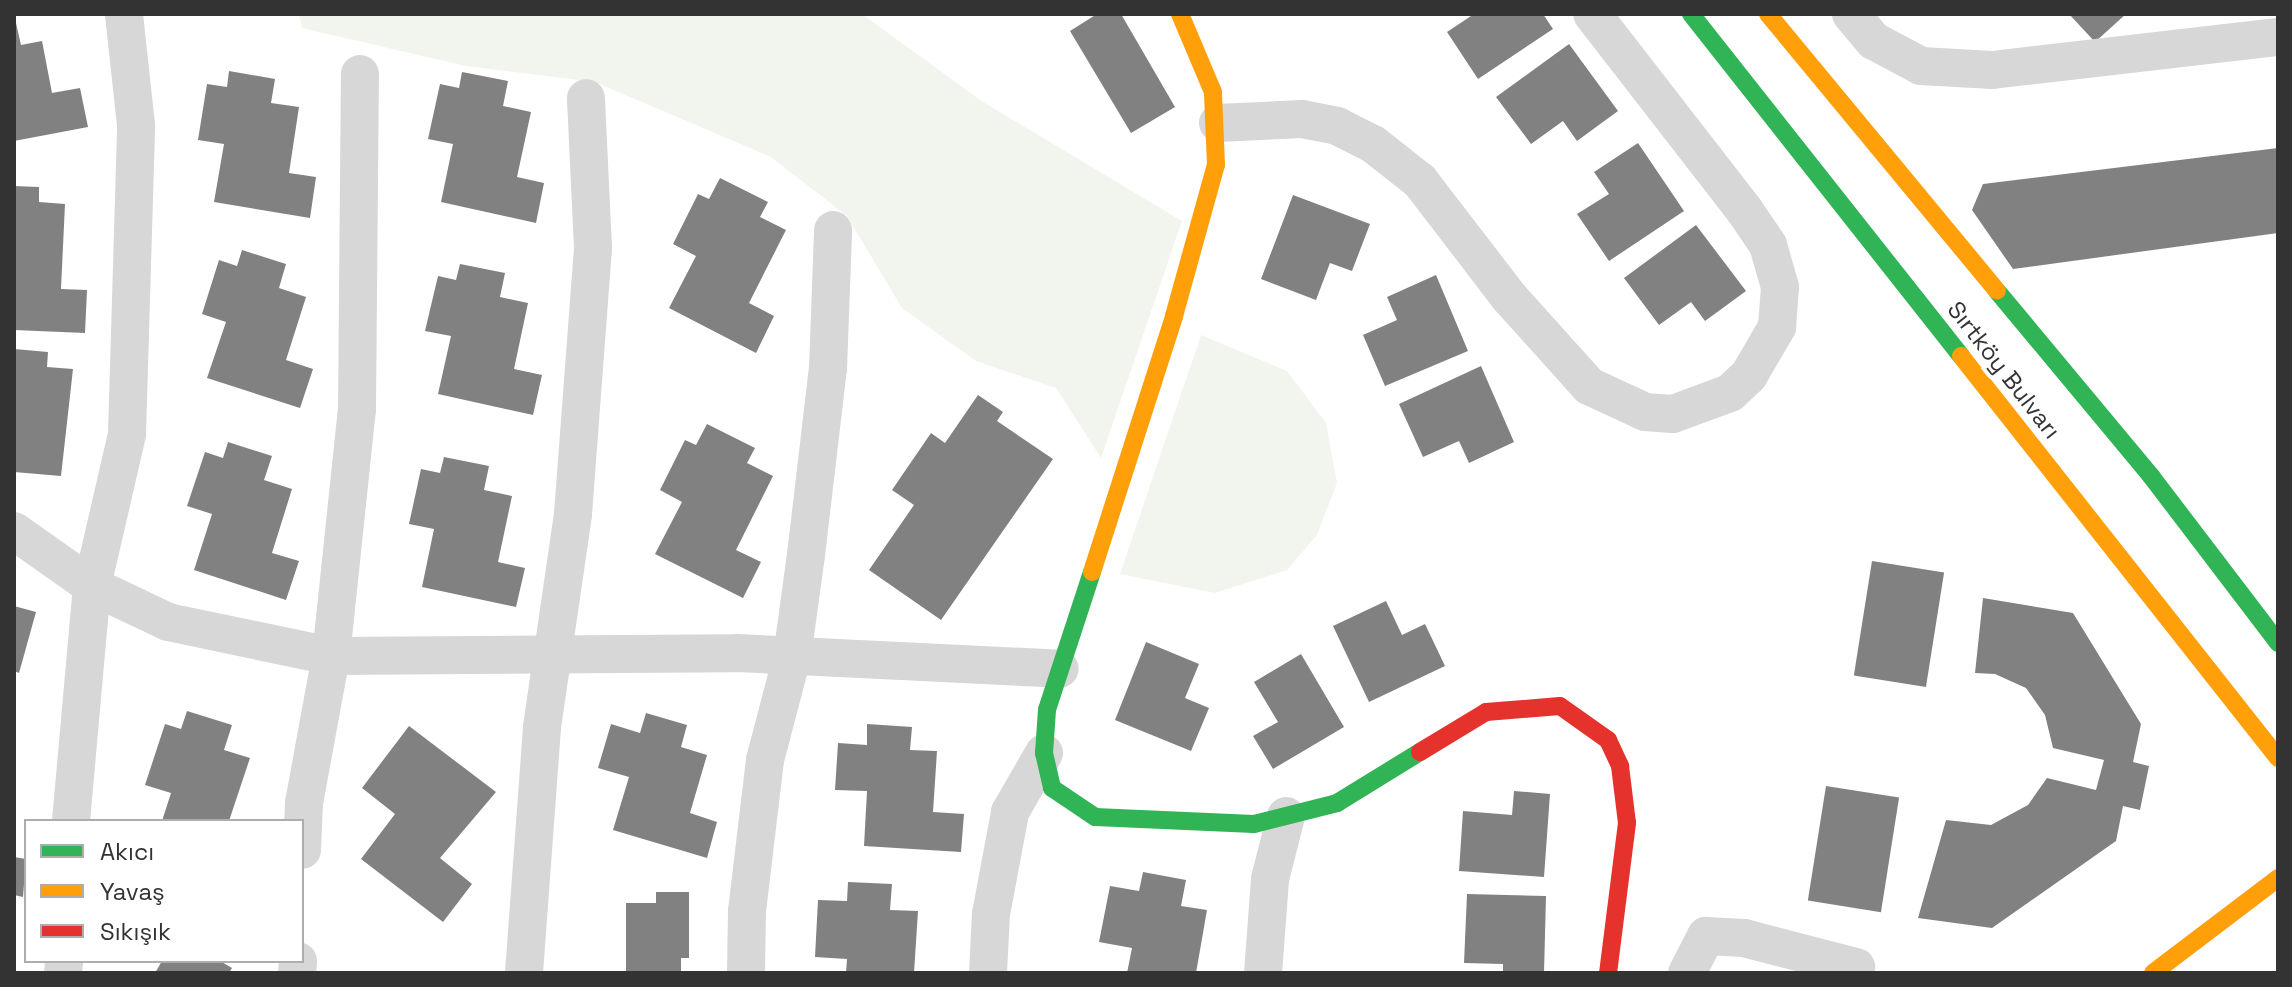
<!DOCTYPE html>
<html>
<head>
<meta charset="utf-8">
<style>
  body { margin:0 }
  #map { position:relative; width:2292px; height:987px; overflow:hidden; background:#fff; font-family:"Space Grotesk",sans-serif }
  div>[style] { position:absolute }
  .green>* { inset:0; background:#f1f5ed }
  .building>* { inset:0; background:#818181; transform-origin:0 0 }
  .street>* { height:38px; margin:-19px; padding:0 19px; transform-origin:19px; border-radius:19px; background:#d7d7d7 }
  .fast>* { height:18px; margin:-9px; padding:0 9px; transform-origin:9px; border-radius:9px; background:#30b455 }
  .slow>* { height:18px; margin:-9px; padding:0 9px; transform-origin:9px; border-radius:9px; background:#ff9f0a }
  .jam>* { height:18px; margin:-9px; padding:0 9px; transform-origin:9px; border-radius:9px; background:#e5322d }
  span { translate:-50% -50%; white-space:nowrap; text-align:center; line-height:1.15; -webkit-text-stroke:8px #fff; paint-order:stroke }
  .street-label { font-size:24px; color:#333 }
  .frame { position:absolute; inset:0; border:16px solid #333; pointer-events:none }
  .legend { position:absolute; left:24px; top:819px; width:280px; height:144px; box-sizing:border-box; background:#fff; border:2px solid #adadad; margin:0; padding:10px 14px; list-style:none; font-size:24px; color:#333 }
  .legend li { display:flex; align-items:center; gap:16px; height:40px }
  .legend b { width:40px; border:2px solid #adadad }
</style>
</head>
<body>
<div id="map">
  <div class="green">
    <div style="clip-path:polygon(299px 14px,862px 14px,983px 102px,1182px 221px,1101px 458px,1056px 388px,976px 361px,902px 308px,847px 216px,771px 157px,595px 82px,466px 66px,302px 28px)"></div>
    <div style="clip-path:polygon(1201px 335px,1287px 371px,1326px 423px,1337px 483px,1317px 535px,1287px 570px,1215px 593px,1120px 574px)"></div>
  </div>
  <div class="building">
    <div style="clip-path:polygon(14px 14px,21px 45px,42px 41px,52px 93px,80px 88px,88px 127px,14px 141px)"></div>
    <div style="clip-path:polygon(1097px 14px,1121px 14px,1175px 107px,1131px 133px,1070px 31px)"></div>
    <div style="clip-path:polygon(1474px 14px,1543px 14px,1553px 29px,1478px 79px,1447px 32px)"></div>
    <div style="clip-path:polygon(2069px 14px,2126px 14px,2095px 42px)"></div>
    <div style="clip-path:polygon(1569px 44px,1618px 111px,1577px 141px,1563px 121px,1531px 144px,1496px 97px)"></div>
    <div style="clip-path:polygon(229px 71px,275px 79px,271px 103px,299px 107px,289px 173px,316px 177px,310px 218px,214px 202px,224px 144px,198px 140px,207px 84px,227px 87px)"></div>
    <div style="clip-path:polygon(462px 72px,508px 81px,503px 106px,531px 112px,517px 177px,544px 183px,536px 223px,441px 202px,453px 144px,428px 139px,440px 84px,459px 88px)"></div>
    <div style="clip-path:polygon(1638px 143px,1684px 211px,1609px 261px,1577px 214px,1609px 194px,1594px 172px)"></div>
    <div style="clip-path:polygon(2278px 148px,2278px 233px,2013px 269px,1972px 210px,1983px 184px)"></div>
    <div style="clip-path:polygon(720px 178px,768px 202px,760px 217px,786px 230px,749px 303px,774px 316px,756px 353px,669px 308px,696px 256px,673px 244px,698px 194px,709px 199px)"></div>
    <div style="clip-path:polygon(14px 186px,39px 187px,39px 202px,65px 204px,61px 289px,87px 290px,85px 333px,14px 330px)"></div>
    <div style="clip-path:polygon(1293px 195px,1370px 224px,1352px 271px,1330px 263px,1316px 300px,1261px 279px)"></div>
    <div style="clip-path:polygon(1696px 225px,1746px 291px,1705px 321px,1691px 302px,1659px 325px,1624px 278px)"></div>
    <div style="clip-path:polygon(242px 250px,286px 264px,279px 288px,306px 297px,286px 360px,313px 369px,300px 408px,207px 378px,226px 322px,202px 314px,219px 260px,237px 266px)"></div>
    <div style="clip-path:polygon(460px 264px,505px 273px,500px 297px,528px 303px,514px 369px,542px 375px,533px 415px,438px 394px,451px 336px,425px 331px,438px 276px,456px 280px)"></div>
    <div style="clip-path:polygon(1436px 275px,1468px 351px,1385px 386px,1363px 335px,1397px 320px,1387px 297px)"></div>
    <div style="clip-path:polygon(14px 349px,48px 352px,47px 367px,73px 369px,61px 476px,14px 472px)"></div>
    <div style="clip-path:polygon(1481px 366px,1514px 442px,1469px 463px,1459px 441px,1423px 457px,1399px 404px)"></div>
    <div style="clip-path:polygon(978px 395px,1003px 412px,997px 421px,1053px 459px,941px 620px,869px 570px,914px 505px,892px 490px,931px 433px,945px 443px)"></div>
    <div style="clip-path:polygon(707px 424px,755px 448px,747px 463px,773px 476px,736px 550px,761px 562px,743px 598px,655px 554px,682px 502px,660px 490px,685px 440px,696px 445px)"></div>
    <div style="clip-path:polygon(228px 442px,272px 456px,264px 480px,292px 489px,272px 553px,299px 561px,286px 600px,194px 570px,212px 514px,187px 506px,205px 452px,223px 458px)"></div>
    <div style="clip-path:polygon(444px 457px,489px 466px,484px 490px,512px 496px,498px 562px,525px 568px,516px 607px,422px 587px,434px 529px,409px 524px,421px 469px,440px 473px)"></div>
    <div style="left:1872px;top:561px;width:73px;height:116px;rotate:9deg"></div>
    <div style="clip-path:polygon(1983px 598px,2073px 613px,2141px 724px,2133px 762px,2149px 766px,2140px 810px,2123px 806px,2116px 841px,1992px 928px,1918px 918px,1946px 820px,1991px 825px,2028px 805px,2047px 778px,2096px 790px,2104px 760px,2053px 748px,2045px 715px,2026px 688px,1995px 674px,1975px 673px)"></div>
    <div style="clip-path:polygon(1386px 601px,1402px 635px,1425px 624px,1445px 666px,1369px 702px,1333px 626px)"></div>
    <div style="clip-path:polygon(14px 606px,36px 612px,19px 673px,14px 671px)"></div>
    <div style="clip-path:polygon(1146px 642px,1199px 664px,1185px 698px,1209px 708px,1191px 751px,1115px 720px)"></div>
    <div style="clip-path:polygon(1301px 654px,1344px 727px,1273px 769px,1253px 736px,1278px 722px,1254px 682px)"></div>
    <div style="clip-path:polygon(187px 711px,232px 725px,224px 750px,250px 758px,229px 821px,162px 821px,171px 793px,145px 785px,165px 724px,181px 729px)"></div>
    <div style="clip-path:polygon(646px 713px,687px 725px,681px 747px,707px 755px,690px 813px,717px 822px,707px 858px,613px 830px,629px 777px,598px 768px,611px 724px,640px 733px)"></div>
    <div style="clip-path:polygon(867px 724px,912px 727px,910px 750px,937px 751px,933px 812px,964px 814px,961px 852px,864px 846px,867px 791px,835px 790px,838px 743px,867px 745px)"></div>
    <div style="clip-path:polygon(409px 726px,496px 792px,440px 858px,472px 884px,443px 922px,361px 859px,395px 814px,362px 788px)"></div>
    <div style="left:1826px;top:786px;width:74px;height:116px;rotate:9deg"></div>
    <div style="clip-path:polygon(1514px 791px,1550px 794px,1544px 877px,1459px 871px,1463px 811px,1512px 815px)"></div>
    <div style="clip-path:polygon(14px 857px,26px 859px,23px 897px,14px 895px)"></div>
    <div style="clip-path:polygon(1143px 872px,1186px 880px,1181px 906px,1207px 910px,1196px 973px,1127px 973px,1132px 948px,1099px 942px,1110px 886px,1139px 891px)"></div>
    <div style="clip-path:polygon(848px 882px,892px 884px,890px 910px,918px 911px,914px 973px,846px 973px,847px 959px,815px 957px,818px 900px,847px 901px)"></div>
    <div style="clip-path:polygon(656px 892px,689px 892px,689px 958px,681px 958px,681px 973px,626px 973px,626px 903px,656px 903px)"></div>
    <div style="clip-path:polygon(1467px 894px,1546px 896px,1544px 973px,1503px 973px,1503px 964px,1464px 963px)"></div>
    <div style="clip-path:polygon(162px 961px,220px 961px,232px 968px,229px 973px,155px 973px)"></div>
  </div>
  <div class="street">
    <div style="left:1851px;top:14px;width:35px;rotate:50deg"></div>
    <div style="left:1874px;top:41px;width:53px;rotate:28deg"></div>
    <div style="left:1921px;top:66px;width:71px;rotate:3.2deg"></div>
    <div style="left:1992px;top:70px;width:288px;rotate:-6.6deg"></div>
    <div style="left:1218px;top:123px;width:84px;rotate:-2.7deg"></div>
    <div style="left:1302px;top:119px;width:36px;rotate:11deg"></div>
    <div style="left:1337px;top:126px;width:40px;rotate:26.6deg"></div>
    <div style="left:1373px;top:144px;width:60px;rotate:38.2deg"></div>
    <div style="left:1420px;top:181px;width:146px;rotate:52.5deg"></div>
    <div style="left:1509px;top:297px;width:120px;rotate:48deg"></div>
    <div style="left:1589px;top:386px;width:62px;rotate:24.9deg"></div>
    <div style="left:1645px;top:412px;width:28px;rotate:4deg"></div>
    <div style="left:1673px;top:414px;width:61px;rotate:-20.2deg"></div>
    <div style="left:1730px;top:393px;width:26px;rotate:-43deg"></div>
    <div style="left:1749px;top:375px;width:56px;rotate:-59.7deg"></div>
    <div style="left:1777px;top:327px;width:40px;rotate:-85.7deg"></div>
    <div style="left:1780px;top:287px;width:44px;rotate:-105.9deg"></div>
    <div style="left:1768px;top:245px;width:41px;rotate:-124.1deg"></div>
    <div style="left:1745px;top:211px;width:249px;rotate:-127.8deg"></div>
    <div style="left:14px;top:531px;width:95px;rotate:35.2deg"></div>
    <div style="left:92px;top:586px;width:84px;rotate:25.3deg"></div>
    <div style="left:168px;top:622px;width:167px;rotate:11.8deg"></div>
    <div style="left:331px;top:656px;width:406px;rotate:-0.4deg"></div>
    <div style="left:737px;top:653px;width:323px;rotate:2.8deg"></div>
    <div style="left:71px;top:821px;width:236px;rotate:-84.9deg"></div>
    <div style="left:92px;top:586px;width:156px;rotate:-77deg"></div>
    <div style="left:127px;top:434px;width:309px;rotate:-88.3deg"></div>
    <div style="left:136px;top:125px;width:112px;rotate:-96.2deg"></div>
    <div style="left:302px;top:850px;width:47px;rotate:-87.6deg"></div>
    <div style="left:304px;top:803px;width:149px;rotate:-79.6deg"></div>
    <div style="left:331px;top:656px;width:247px;rotate:-84deg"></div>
    <div style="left:357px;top:410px;width:336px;rotate:-89.5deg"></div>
    <div style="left:63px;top:973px;width:12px;rotate:-85deg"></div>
    <div style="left:297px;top:973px;width:12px;rotate:-85deg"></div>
    <div style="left:524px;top:973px;width:247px;rotate:-85.8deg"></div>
    <div style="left:542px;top:727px;width:215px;rotate:-81.7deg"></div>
    <div style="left:573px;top:514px;width:267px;rotate:-85.7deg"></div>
    <div style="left:593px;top:248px;width:150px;rotate:-92.7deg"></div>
    <div style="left:746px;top:973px;width:62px;rotate:-89.1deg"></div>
    <div style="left:747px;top:911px;width:152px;rotate:-83.2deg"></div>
    <div style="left:765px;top:760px;width:106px;rotate:-75.3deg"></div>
    <div style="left:792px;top:657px;width:103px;rotate:-82.2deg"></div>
    <div style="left:806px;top:555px;width:187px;rotate:-83.3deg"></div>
    <div style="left:828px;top:369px;width:139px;rotate:-87.9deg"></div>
    <div style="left:988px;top:973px;width:59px;rotate:-87.1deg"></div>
    <div style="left:991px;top:914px;width:104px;rotate:-79.4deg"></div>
    <div style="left:1010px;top:812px;width:68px;rotate:-60deg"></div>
    <div style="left:1263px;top:973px;width:94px;rotate:-85.7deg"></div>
    <div style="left:1270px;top:879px;width:65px;rotate:-75.7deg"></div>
    <div style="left:1687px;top:973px;width:42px;rotate:-62.8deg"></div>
    <div style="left:1706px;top:936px;width:38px;rotate:3deg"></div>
    <div style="left:1744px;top:938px;width:116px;rotate:14.5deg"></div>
  </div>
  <div class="fast">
    <div style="left:1691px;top:14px;width:436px;rotate:51.7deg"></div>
    <div style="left:1997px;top:291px;width:241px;rotate:50.2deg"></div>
    <div style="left:2151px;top:476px;width:210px;rotate:52.7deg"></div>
    <div style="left:1092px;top:572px;width:145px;rotate:108.1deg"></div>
    <div style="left:1047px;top:710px;width:43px;rotate:94deg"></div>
    <div style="left:1044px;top:753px;width:36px;rotate:77deg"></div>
    <div style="left:1052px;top:788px;width:52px;rotate:34deg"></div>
    <div style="left:1095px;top:817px;width:159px;rotate:2.5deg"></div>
    <div style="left:1254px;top:824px;width:86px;rotate:-14.2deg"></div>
    <div style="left:1337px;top:803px;width:97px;rotate:-31.6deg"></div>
  </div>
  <div class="slow">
    <div style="left:1768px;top:14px;width:359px;rotate:50.4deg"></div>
    <div style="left:1961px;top:356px;width:512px;rotate:51.74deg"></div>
    <div style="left:1092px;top:572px;width:269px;rotate:-72.2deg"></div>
    <div style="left:1174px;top:316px;width:157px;rotate:-74.5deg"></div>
    <div style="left:1216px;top:165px;width:73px;rotate:-92.4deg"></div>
    <div style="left:1213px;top:92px;width:85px;rotate:-112.9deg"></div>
    <div style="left:2153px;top:973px;width:157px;rotate:-37.2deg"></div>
  </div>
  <div class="jam">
    <div style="left:1420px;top:752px;width:77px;rotate:-31.2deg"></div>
    <div style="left:1486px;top:712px;width:74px;rotate:-4.6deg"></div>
    <div style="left:1560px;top:706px;width:59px;rotate:35.3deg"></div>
    <div style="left:1608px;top:740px;width:29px;rotate:65deg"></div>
    <div style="left:1620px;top:766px;width:57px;rotate:83deg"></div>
    <div style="left:1627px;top:823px;width:151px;rotate:97.2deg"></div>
  </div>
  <div class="street-label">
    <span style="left:2004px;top:370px;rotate:52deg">Sırtköy Bulvarı</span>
  </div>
  <div class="frame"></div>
  <ul class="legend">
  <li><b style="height:10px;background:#30b455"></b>Akıcı</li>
  <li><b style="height:10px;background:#ff9f0a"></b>Yavaş</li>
  <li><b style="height:10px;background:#e5322d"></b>Sıkışık</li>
  </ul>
</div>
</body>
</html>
